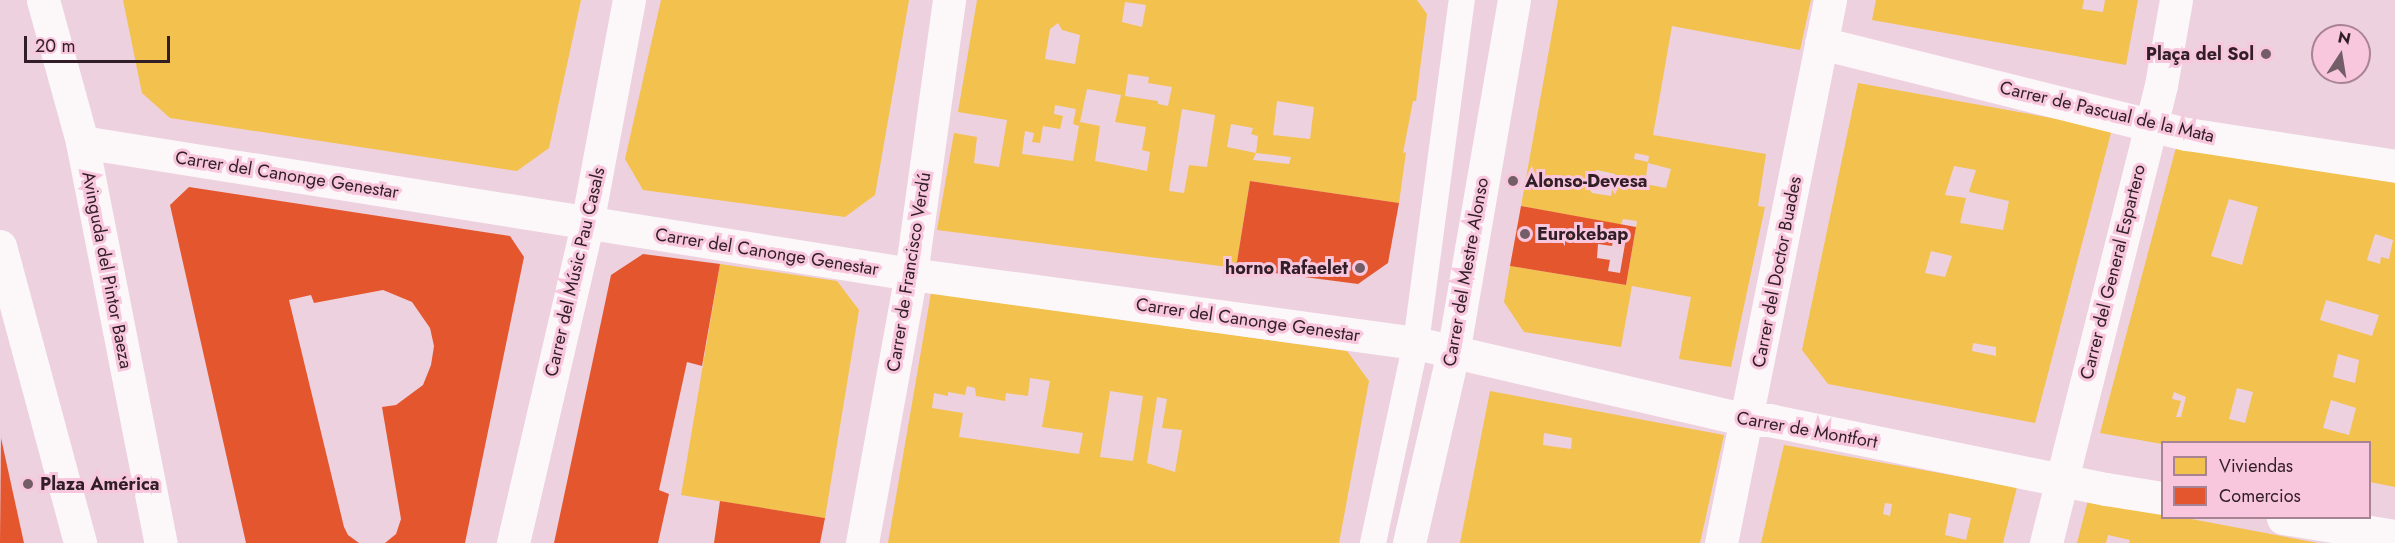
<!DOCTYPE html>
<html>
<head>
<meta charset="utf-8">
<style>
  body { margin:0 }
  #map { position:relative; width:2395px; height:543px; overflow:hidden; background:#edd1de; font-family:Jost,sans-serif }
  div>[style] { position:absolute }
  .homes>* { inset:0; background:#f2c14e }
  .shops>* { inset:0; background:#e4572e }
  .lane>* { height:26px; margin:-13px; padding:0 13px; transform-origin:13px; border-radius:13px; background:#fcf8fa }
  .street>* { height:33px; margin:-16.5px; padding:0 16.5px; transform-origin:16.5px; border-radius:16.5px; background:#fcf8fa }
  .secondary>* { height:33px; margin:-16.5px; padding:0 16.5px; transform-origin:16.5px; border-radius:16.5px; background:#fcf8fa }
  .dots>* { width:16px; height:16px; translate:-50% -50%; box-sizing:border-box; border:3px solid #f8c6dd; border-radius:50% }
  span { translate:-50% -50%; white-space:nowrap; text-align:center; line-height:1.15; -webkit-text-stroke:6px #f8c6dd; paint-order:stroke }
  .poi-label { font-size:18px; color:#311e27; font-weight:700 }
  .right { translate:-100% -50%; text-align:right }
  .left { translate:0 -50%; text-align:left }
  .street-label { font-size:18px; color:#311e27 }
  .legend { position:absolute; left:2161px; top:441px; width:210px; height:78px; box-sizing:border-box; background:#f8c6dd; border:2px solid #a88394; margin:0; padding:8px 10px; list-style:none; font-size:18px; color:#311e27 }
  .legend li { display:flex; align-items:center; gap:12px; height:30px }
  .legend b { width:30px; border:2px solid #a88394 }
  .north { position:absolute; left:2311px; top:24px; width:60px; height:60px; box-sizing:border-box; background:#f8c6dd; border:2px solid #a88394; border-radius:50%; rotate:12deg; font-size:16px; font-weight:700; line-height:24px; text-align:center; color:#311e27 }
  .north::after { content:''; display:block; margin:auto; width:21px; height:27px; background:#735d67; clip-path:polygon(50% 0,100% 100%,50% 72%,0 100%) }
  .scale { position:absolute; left:24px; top:36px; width:146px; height:27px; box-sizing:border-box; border:3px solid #311e27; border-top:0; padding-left:8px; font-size:18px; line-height:21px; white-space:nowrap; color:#311e27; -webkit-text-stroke:4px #f8c6dd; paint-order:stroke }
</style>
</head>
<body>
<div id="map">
  <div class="homes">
    <div style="clip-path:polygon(123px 0,581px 0,549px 148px,517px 171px,170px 118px,142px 93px)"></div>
    <div style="clip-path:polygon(661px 0,909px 0,875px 195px,845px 217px,643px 190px,625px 159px)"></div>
    <div style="clip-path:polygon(evenodd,977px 0,1417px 0,1427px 14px,1416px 101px,1413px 101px,1403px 153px,1406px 152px,1399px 203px,1250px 181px,1236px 268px,937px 230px,954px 133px,977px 137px,974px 163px,999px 167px,1007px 120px,958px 112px,977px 0,1125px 2px,1146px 5px,1142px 27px,1122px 22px,1125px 2px,977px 0,1058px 23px,1062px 30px,1080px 35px,1075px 64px,1045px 59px,1050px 29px,1058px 23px,977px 0,1128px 74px,1149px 77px,1148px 83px,1172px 87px,1168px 106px,1158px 104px,1158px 101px,1125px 96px,1128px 74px,977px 0,1087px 89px,1121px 95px,1115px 122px,1146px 127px,1142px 150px,1150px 152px,1147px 171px,1095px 161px,1100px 126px,1080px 122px,1087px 89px,977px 0,1277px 101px,1314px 107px,1310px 139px,1273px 135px,1277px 101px,977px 0,1055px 105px,1076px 109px,1073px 124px,1079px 126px,1073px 161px,1022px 154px,1025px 131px,1034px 133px,1032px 142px,1040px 143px,1043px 126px,1060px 129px,1063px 116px,1054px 114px,1055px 105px,977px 0,1182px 109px,1215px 115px,1207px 167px,1189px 165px,1184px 193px,1169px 191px,1182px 109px,977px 0,1231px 124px,1253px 128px,1251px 134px,1258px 136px,1256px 153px,1227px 147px,1231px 124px,977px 0,1256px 153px,1291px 157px,1289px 164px,1253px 160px,1256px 153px)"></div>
    <div style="clip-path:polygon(evenodd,1558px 0,1811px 0,1800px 50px,1672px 26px,1653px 135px,1766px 154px,1758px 206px,1765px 207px,1731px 367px,1679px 359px,1691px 297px,1632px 286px,1621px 347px,1524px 332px,1504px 302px,1510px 266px,1626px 285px,1637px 221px,1623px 219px,1621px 225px,1521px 206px,1558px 0,1635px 153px,1649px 156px,1648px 163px,1671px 169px,1666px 188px,1645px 184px,1648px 162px,1634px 159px,1635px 153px,1558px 0,1597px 170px,1615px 174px,1611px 196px,1592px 193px,1587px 186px,1589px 174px,1597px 170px)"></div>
    <div style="clip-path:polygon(1876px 0,2084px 0,2082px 9px,2103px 12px,2105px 0,2138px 0,2126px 65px,1872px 20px)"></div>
    <div style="clip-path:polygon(evenodd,1858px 83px,2112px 129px,2035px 423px,1828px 384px,1802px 350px,1858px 83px,1954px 166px,1976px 170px,1969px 192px,2009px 201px,2003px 230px,1960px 223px,1966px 198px,1945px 195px,1954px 166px,1858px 83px,1931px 251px,1952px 256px,1945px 277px,1925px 273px,1931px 251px,1858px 83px,1973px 343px,1996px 347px,1996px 356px,1972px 351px,1973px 343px)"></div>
    <div style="clip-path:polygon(evenodd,2178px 140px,2395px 180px,2395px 487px,2370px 482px,2370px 442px,2162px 444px,2100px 433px,2178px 140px,2229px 199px,2258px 207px,2242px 265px,2211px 256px,2229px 199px,2178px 140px,2375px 234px,2393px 240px,2389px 259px,2381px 257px,2380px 264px,2367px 260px,2375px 234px,2178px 140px,2326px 300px,2379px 315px,2372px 336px,2320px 320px,2326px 300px,2178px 140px,2338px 354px,2359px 360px,2355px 383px,2333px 377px,2338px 354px,2178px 140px,2237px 388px,2253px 392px,2245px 423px,2229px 419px,2237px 388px,2178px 140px,2174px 392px,2186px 397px,2181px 417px,2176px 417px,2181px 401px,2172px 399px,2174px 392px,2178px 140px,2331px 400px,2356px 408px,2349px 435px,2323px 428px,2331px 400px)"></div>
    <div style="clip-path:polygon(720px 264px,837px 281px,859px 310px,825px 518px,681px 495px)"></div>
    <div style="clip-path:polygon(evenodd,931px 293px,1347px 351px,1369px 381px,1339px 543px,888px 543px,931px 293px,1030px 378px,1050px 381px,1042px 427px,1083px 433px,1079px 454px,959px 437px,963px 413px,932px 408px,934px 393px,948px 396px,948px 392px,965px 395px,967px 386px,975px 388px,976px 396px,1005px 401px,1006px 393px,1028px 396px,1030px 378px,931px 293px,1110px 391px,1143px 396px,1133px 461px,1100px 457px,1110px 391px,931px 293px,1157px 397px,1167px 399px,1162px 428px,1182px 430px,1175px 472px,1147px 463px,1157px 397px)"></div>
    <div style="clip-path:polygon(evenodd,1490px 391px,1724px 435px,1700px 543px,1460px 543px,1490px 391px,1544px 433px,1572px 438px,1571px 449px,1543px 445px,1544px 433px)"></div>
    <div style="clip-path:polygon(evenodd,1784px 445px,2017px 487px,2003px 543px,1761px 543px,1784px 445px,1885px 503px,1892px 504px,1890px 516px,1883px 514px,1885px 503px,1784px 445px,1949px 513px,1971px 518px,1966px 540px,1945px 535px,1949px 513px)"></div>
    <div style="clip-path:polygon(2088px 500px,2162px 513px,2162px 518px,2186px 518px,2318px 543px,2129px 543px,2130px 540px,2108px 535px,2106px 543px,2077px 543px)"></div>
  </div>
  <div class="shops">
    <div style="clip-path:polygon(1250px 181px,1399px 203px,1388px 263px,1358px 284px,1236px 268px)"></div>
    <div style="clip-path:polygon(189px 187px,510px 236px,524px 257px,465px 543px,385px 543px,396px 534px,401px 519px,382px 407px,396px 405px,423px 385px,431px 365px,434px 346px,430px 328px,412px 302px,383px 290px,314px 303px,311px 295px,289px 300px,344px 527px,348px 535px,359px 543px,246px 543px,170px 205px)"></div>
    <div style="clip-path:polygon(evenodd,1521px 206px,1636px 227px,1626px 285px,1510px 266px,1521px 206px,1614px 236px,1626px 238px,1620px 273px,1608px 271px,1610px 260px,1597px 258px,1598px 244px,1612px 246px,1614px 236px)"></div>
    <div style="clip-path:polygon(643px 254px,720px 264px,702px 366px,687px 362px,659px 490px,669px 494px,658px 543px,554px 543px,611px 275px)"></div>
    <div style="clip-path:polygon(1px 438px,24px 543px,0 543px)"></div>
    <div style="clip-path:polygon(720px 501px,825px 518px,820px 543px,714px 543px)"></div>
  </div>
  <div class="lane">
    <div style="left:1373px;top:543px;width:205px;rotate:-77.9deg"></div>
    <div style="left:1416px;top:343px;width:346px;rotate:-82.4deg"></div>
  </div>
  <div class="street">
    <div style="left:1821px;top:43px;width:377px;rotate:14deg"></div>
    <div style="left:2187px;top:134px;width:210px;rotate:8.7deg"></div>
    <div style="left:82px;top:142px;width:839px;rotate:9.05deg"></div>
    <div style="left:911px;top:274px;width:510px;rotate:7.78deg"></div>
    <div style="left:1416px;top:343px;width:341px;rotate:13.1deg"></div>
    <div style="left:1748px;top:420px;width:21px"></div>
    <div style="left:1769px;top:420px;width:344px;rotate:11.6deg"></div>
    <div style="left:2106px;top:489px;width:57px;rotate:9.1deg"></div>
    <div style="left:2283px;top:518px;width:113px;rotate:9.1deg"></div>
    <div style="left:513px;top:543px;width:327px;rotate:-76.9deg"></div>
    <div style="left:587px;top:224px;width:228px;rotate:-79.4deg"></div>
    <div style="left:862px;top:543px;width:273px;rotate:-79.7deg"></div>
    <div style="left:911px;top:274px;width:277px;rotate:-82.1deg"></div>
    <div style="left:1721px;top:543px;width:554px;rotate:-78.65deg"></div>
    <div style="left:2046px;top:543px;width:472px;rotate:-75.9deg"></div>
    <div style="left:2161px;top:85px;width:86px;rotate:-80deg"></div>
  </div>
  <div class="secondary">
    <div style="left:43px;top:0;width:147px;rotate:74.6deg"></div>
    <div style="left:82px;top:142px;width:409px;rotate:78.9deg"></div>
    <div style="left:0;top:246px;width:308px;rotate:74.9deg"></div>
    <div style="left:1409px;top:543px;width:195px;rotate:-77deg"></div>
    <div style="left:1453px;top:353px;width:358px;rotate:-80.2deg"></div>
  </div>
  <div class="dots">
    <div style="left:2266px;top:54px;background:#735d67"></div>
    <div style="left:1513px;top:181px;background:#735d67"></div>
    <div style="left:1525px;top:234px;background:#735d67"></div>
    <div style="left:1360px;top:268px;background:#735d67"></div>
    <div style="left:28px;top:484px;background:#735d67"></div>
  </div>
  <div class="poi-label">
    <span class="right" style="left:2254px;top:54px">Plaça del Sol</span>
    <span class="left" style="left:1525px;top:181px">Alonso-Devesa</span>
    <span class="left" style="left:1537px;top:234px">Eurokebap</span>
    <span class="right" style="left:1348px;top:268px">horno Rafaelet</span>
    <span class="left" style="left:40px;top:484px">Plaza América</span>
  </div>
  <div class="street-label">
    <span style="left:2107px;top:112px;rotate:13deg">Carrer de Pascual de la Mata</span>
    <span style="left:287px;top:175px;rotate:9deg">Carrer del Canonge Genestar</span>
    <span style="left:767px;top:252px;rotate:9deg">Carrer del Canonge Genestar</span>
    <span style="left:107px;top:270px;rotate:79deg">Avinguda del Pintor Baeza</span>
    <span style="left:575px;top:272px;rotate:-77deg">Carrer del Músic Pau Casals</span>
    <span style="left:909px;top:272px;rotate:-81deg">Carrer de Francisco Verdú</span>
    <span style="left:1466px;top:272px;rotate:-80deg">Carrer del Mestre Alonso</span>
    <span style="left:1777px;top:272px;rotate:-79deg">Carrer del Doctor Buades</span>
    <span style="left:2113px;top:272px;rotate:-76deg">Carrer del General Espartero</span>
    <span style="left:1248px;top:320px;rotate:8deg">Carrer del Canonge Genestar</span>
    <span style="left:1807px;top:430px;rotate:10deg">Carrer de Montfort</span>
  </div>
  <ul class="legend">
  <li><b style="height:16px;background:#f2c14e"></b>Viviendas</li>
  <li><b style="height:16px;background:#e4572e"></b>Comercios</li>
  </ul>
  <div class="north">N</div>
  <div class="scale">20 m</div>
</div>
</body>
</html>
